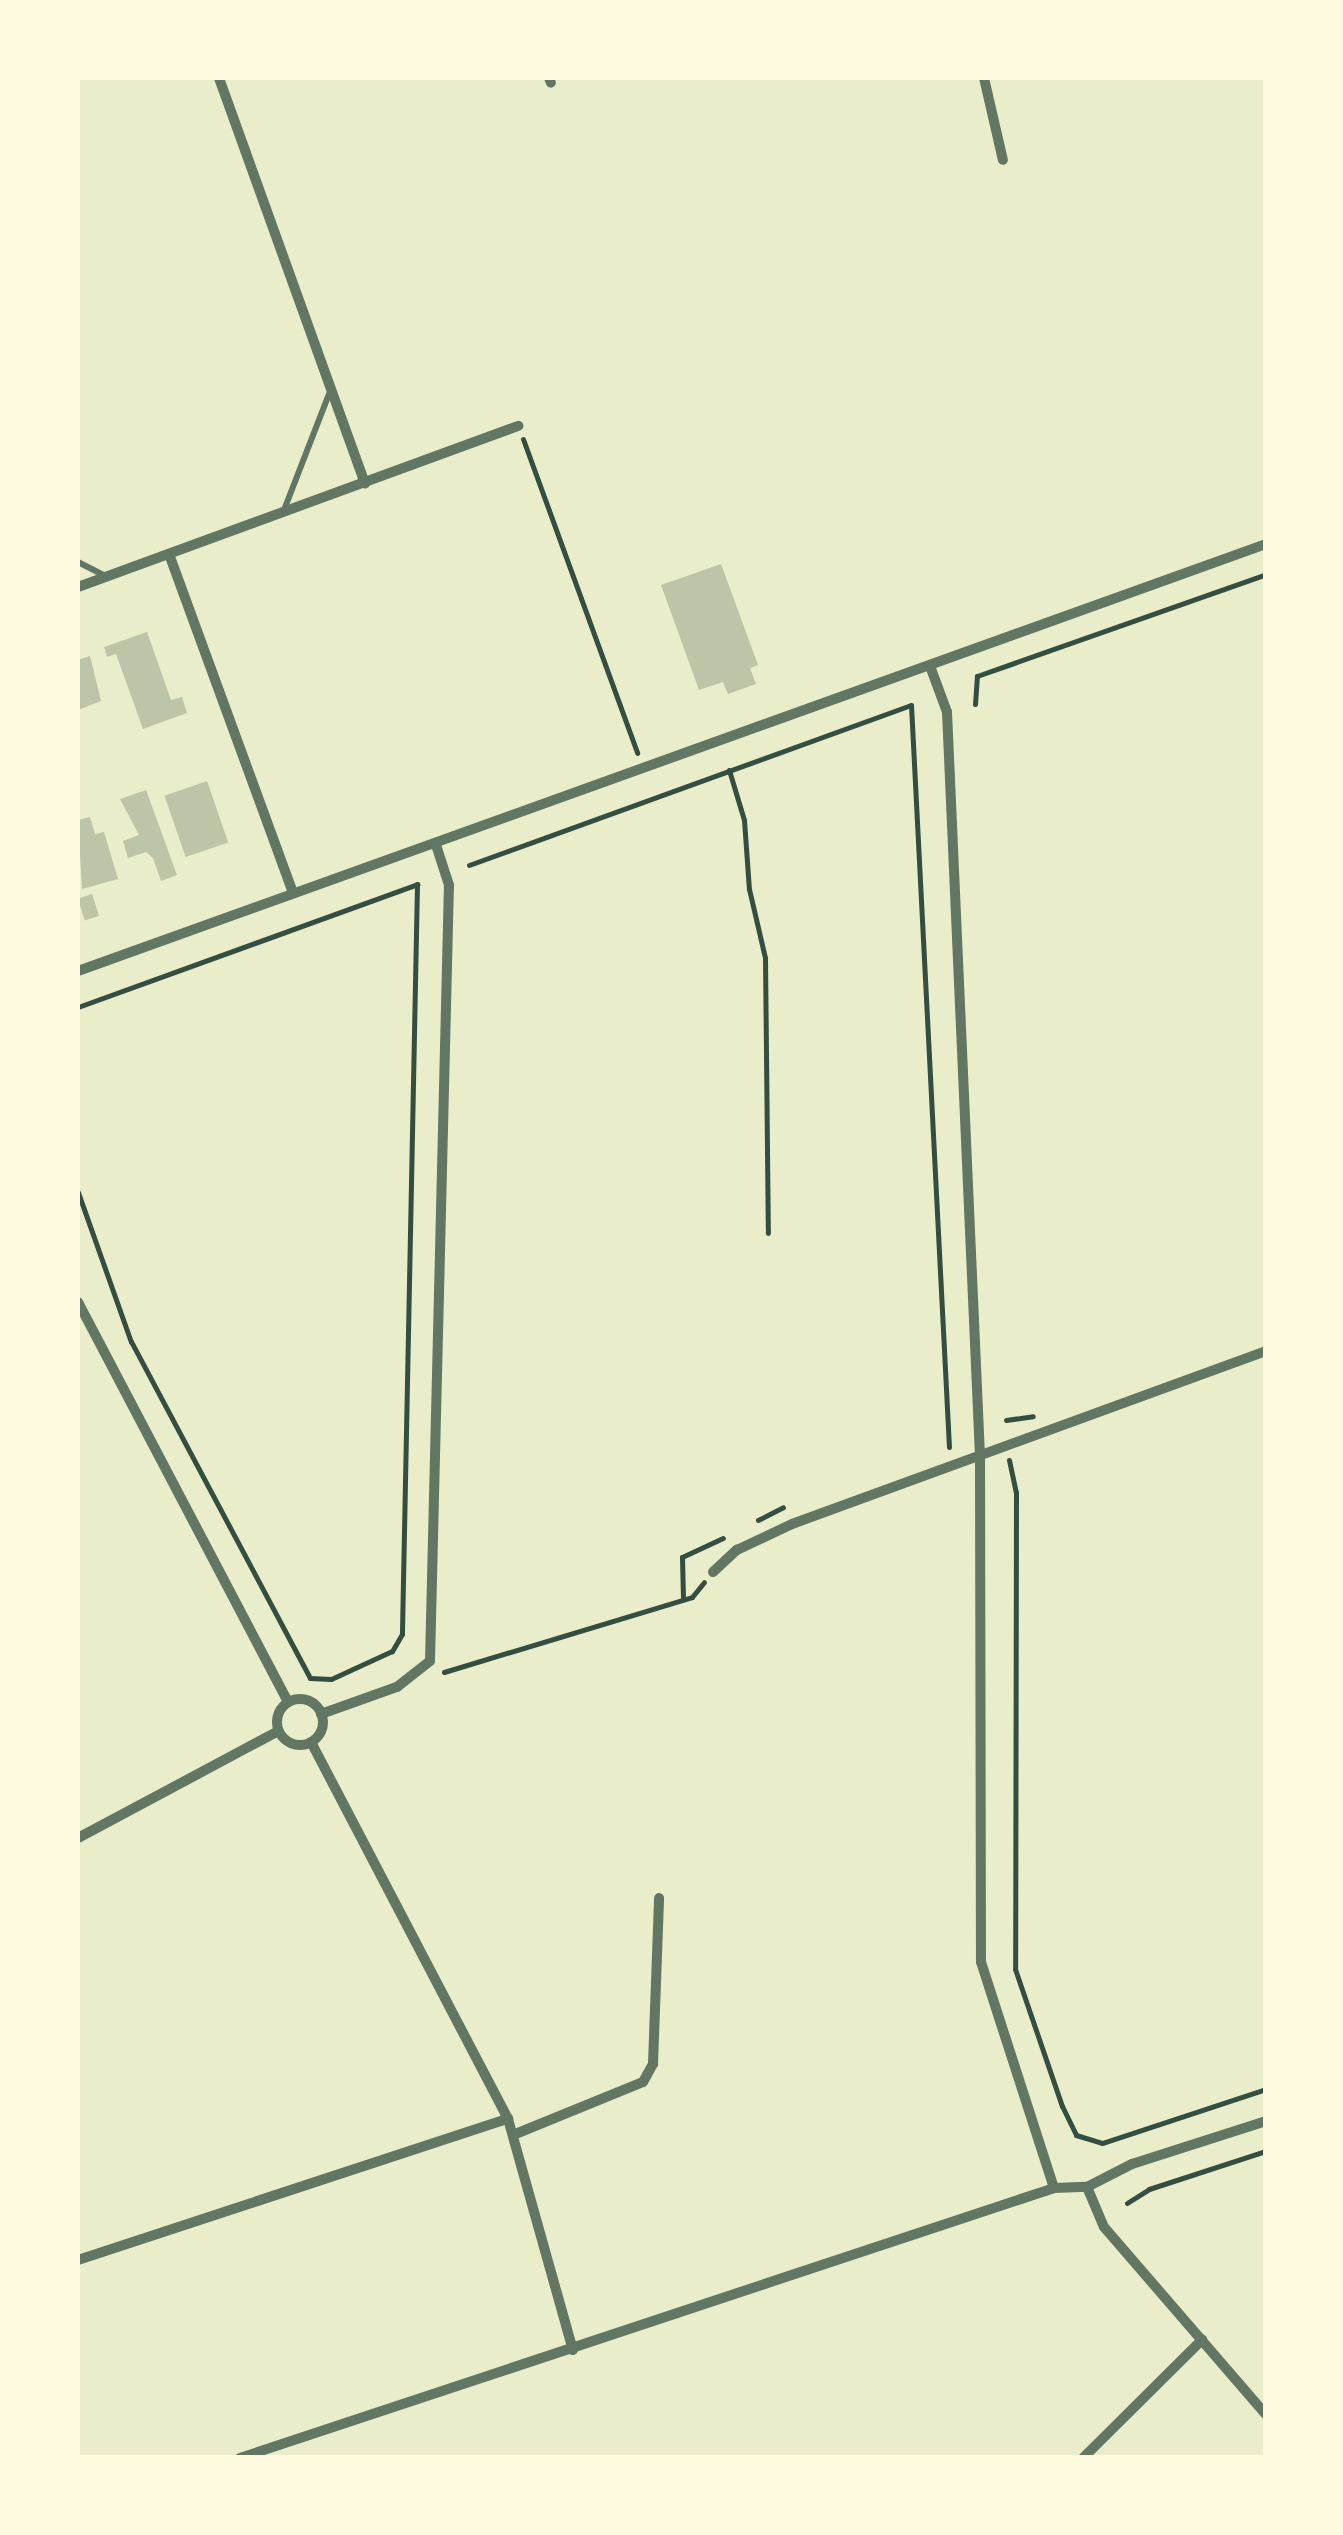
<!DOCTYPE html>
<html>
<head>
<meta charset="utf-8">
<style>
  body { margin:0 }
  #map { position:relative; width:1343px; height:2535px; overflow:hidden; background:#e9edc9; font-family:"Sofia Sans Condensed",sans-serif }
  div>[style] { position:absolute }
  .building>* { inset:0; background:#bcc5a7; transform-origin:0 0 }
  .path>* { height:5px; margin:-2.5px; padding:0 2.5px; transform-origin:2.5px; border-radius:2.5px; background:#344e41 }
  .service>* { height:6px; margin:-3px; padding:0 3px; transform-origin:3px; border-radius:3px; background:#617663 }
  .minor>* { height:10px; margin:-5px; padding:0 5px; transform-origin:5px; border-radius:5px; background:#617663 }
  .minor>.ring { margin:-5px; padding:0; box-sizing:content-box; background:none; border:10px solid #617663; border-radius:50% }
  span { translate:-50% -50%; white-space:nowrap; text-align:center; line-height:1.15; -webkit-text-stroke:10px #fefae0; paint-order:stroke }
  .frame { position:absolute; inset:0; border:80px solid #fefae0; pointer-events:none }
</style>
</head>
<body>
<div id="map">
  <div class="building">
    <div style="clip-path:polygon(721px 564px,758px 665px,750px 668px,756px 684px,728px 694px,723px 682px,699px 690px,661px 585px)"></div>
    <div style="clip-path:polygon(147px 632px,171px 700px,182px 697px,187px 713px,143px 729px,116px 654px,107px 657px,104px 647px)"></div>
    <div style="clip-path:polygon(90px 656px,101px 701px,78px 710px,78px 660px)"></div>
    <div style="left:207px;top:781px;width:65px;height:45px;rotate:71deg"></div>
    <div style="clip-path:polygon(146px 790px,177px 875px,161px 881px,153px 858px,146px 852px,128px 858px,123px 841px,139px 835px,120px 799px)"></div>
    <div style="clip-path:polygon(90px 817px,95px 834px,104px 832px,118px 879px,82px 889px,78px 820px)"></div>
    <div style="left:92px;top:894px;width:23px;height:15px;rotate:72deg"></div>
  </div>
  <div class="path">
    <div style="left:523px;top:439px;width:334px;rotate:70deg"></div>
    <div style="left:975px;top:704px;width:28px;rotate:-86deg"></div>
    <div style="left:977px;top:676px;width:306px;rotate:-19.4deg"></div>
    <div style="left:729px;top:770px;width:52px;rotate:73.3deg"></div>
    <div style="left:744px;top:820px;width:69px;rotate:85.9deg"></div>
    <div style="left:749px;top:889px;width:71px;rotate:76.9deg"></div>
    <div style="left:765px;top:958px;width:275px;rotate:89.4deg"></div>
    <div style="left:469px;top:865px;width:470px;rotate:-19.9deg"></div>
    <div style="left:911px;top:705px;width:743px;rotate:87.07deg"></div>
    <div style="left:78px;top:1007px;width:361px;rotate:-19.9deg"></div>
    <div style="left:417px;top:884px;width:750px;rotate:91.15deg"></div>
    <div style="left:402px;top:1634px;width:20px;rotate:120deg"></div>
    <div style="left:392px;top:1651px;width:67px;rotate:155.3deg"></div>
    <div style="left:331px;top:1679px;width:21px;rotate:-177deg"></div>
    <div style="left:310px;top:1678px;width:381px;rotate:-118deg"></div>
    <div style="left:131px;top:1342px;width:159px;rotate:-109.5deg"></div>
    <div style="left:1006px;top:1420px;width:27px;rotate:-8deg"></div>
    <div style="left:1009px;top:1460px;width:33px;rotate:78deg"></div>
    <div style="left:1016px;top:1492px;width:477px;rotate:90.1deg"></div>
    <div style="left:1015px;top:1969px;width:145px;rotate:71.1deg"></div>
    <div style="left:1062px;top:2106px;width:32px;rotate:64deg"></div>
    <div style="left:1076px;top:2135px;width:27px;rotate:17deg"></div>
    <div style="left:1102px;top:2143px;width:173px;rotate:-18.2deg"></div>
    <div style="left:758px;top:1520px;width:28px;rotate:-27deg"></div>
    <div style="left:683px;top:1598px;width:41px;rotate:-91.4deg"></div>
    <div style="left:682px;top:1557px;width:45px;rotate:-24.9deg"></div>
    <div style="left:444px;top:1672px;width:259px;rotate:-16.8deg"></div>
    <div style="left:692px;top:1597px;width:19px;rotate:-51deg"></div>
    <div style="left:1127px;top:2203px;width:26px;rotate:-32deg"></div>
    <div style="left:1149px;top:2189px;width:123px;rotate:-18deg"></div>
  </div>
  <div class="service">
    <div style="left:284px;top:510px;width:124px;rotate:-68.8deg"></div>
    <div style="left:78px;top:562px;width:33px;rotate:27deg"></div>
  </div>
  <div class="minor">
    <div style="left:219px;top:78px;width:431px;rotate:70.2deg"></div>
    <div style="left:549px;top:78px;width:5px;rotate:68deg"></div>
    <div style="left:984px;top:78px;width:84px;rotate:77deg"></div>
    <div style="left:169px;top:554px;width:361px;rotate:69.9deg"></div>
    <div style="left:78px;top:587px;width:469px;rotate:-20.1deg"></div>
    <div style="left:930px;top:666px;width:49px;rotate:69.7deg"></div>
    <div style="left:947px;top:712px;width:745px;rotate:87.46deg"></div>
    <div style="left:980px;top:1456px;width:506px;rotate:89.89deg"></div>
    <div style="left:981px;top:1962px;width:237px;rotate:72.1deg"></div>
    <div style="left:78px;top:971px;width:1262px;rotate:-19.77deg"></div>
    <div style="left:78px;top:1302px;width:452px;rotate:62.3deg"></div>
    <div style="left:713px;top:1572px;width:33px;rotate:-43deg"></div>
    <div style="left:737px;top:1550px;width:61px;rotate:-25.3deg"></div>
    <div style="left:792px;top:1524px;width:505px;rotate:-20.05deg"></div>
    <div class="ring" style="left:277px;top:1699px;width:36px;height:36px"></div>
    <div style="left:321px;top:1714px;width:81px;rotate:-19.6deg"></div>
    <div style="left:397px;top:1687px;width:42px;rotate:-38.2deg"></div>
    <div style="left:430px;top:1661px;width:776px;rotate:-88.6deg"></div>
    <div style="left:449px;top:885px;width:42px;rotate:-108deg"></div>
    <div style="left:311px;top:1742px;width:425px;rotate:62.4deg"></div>
    <div style="left:508px;top:2119px;width:240px;rotate:74.3deg"></div>
    <div style="left:78px;top:1838px;width:227px;rotate:-28.1deg"></div>
    <div style="left:513px;top:2135px;width:140px;rotate:-22.2deg"></div>
    <div style="left:643px;top:2082px;width:21px;rotate:-61deg"></div>
    <div style="left:653px;top:2064px;width:166px;rotate:-87.9deg"></div>
    <div style="left:1087px;top:2187px;width:43px;rotate:67deg"></div>
    <div style="left:1104px;top:2227px;width:248px;rotate:49.2deg"></div>
    <div style="left:78px;top:2260px;width:453px;rotate:-18.2deg"></div>
    <div style="left:240px;top:2458px;width:858px;rotate:-18.35deg"></div>
    <div style="left:1054px;top:2188px;width:33px;rotate:-2deg"></div>
    <div style="left:1087px;top:2187px;width:51px;rotate:-27.1deg"></div>
    <div style="left:1132px;top:2164px;width:141px;rotate:-17.8deg"></div>
    <div style="left:1083px;top:2458px;width:168px;rotate:-44.8deg"></div>
  </div>
  <div class="frame"></div>
</div>
</body>
</html>
